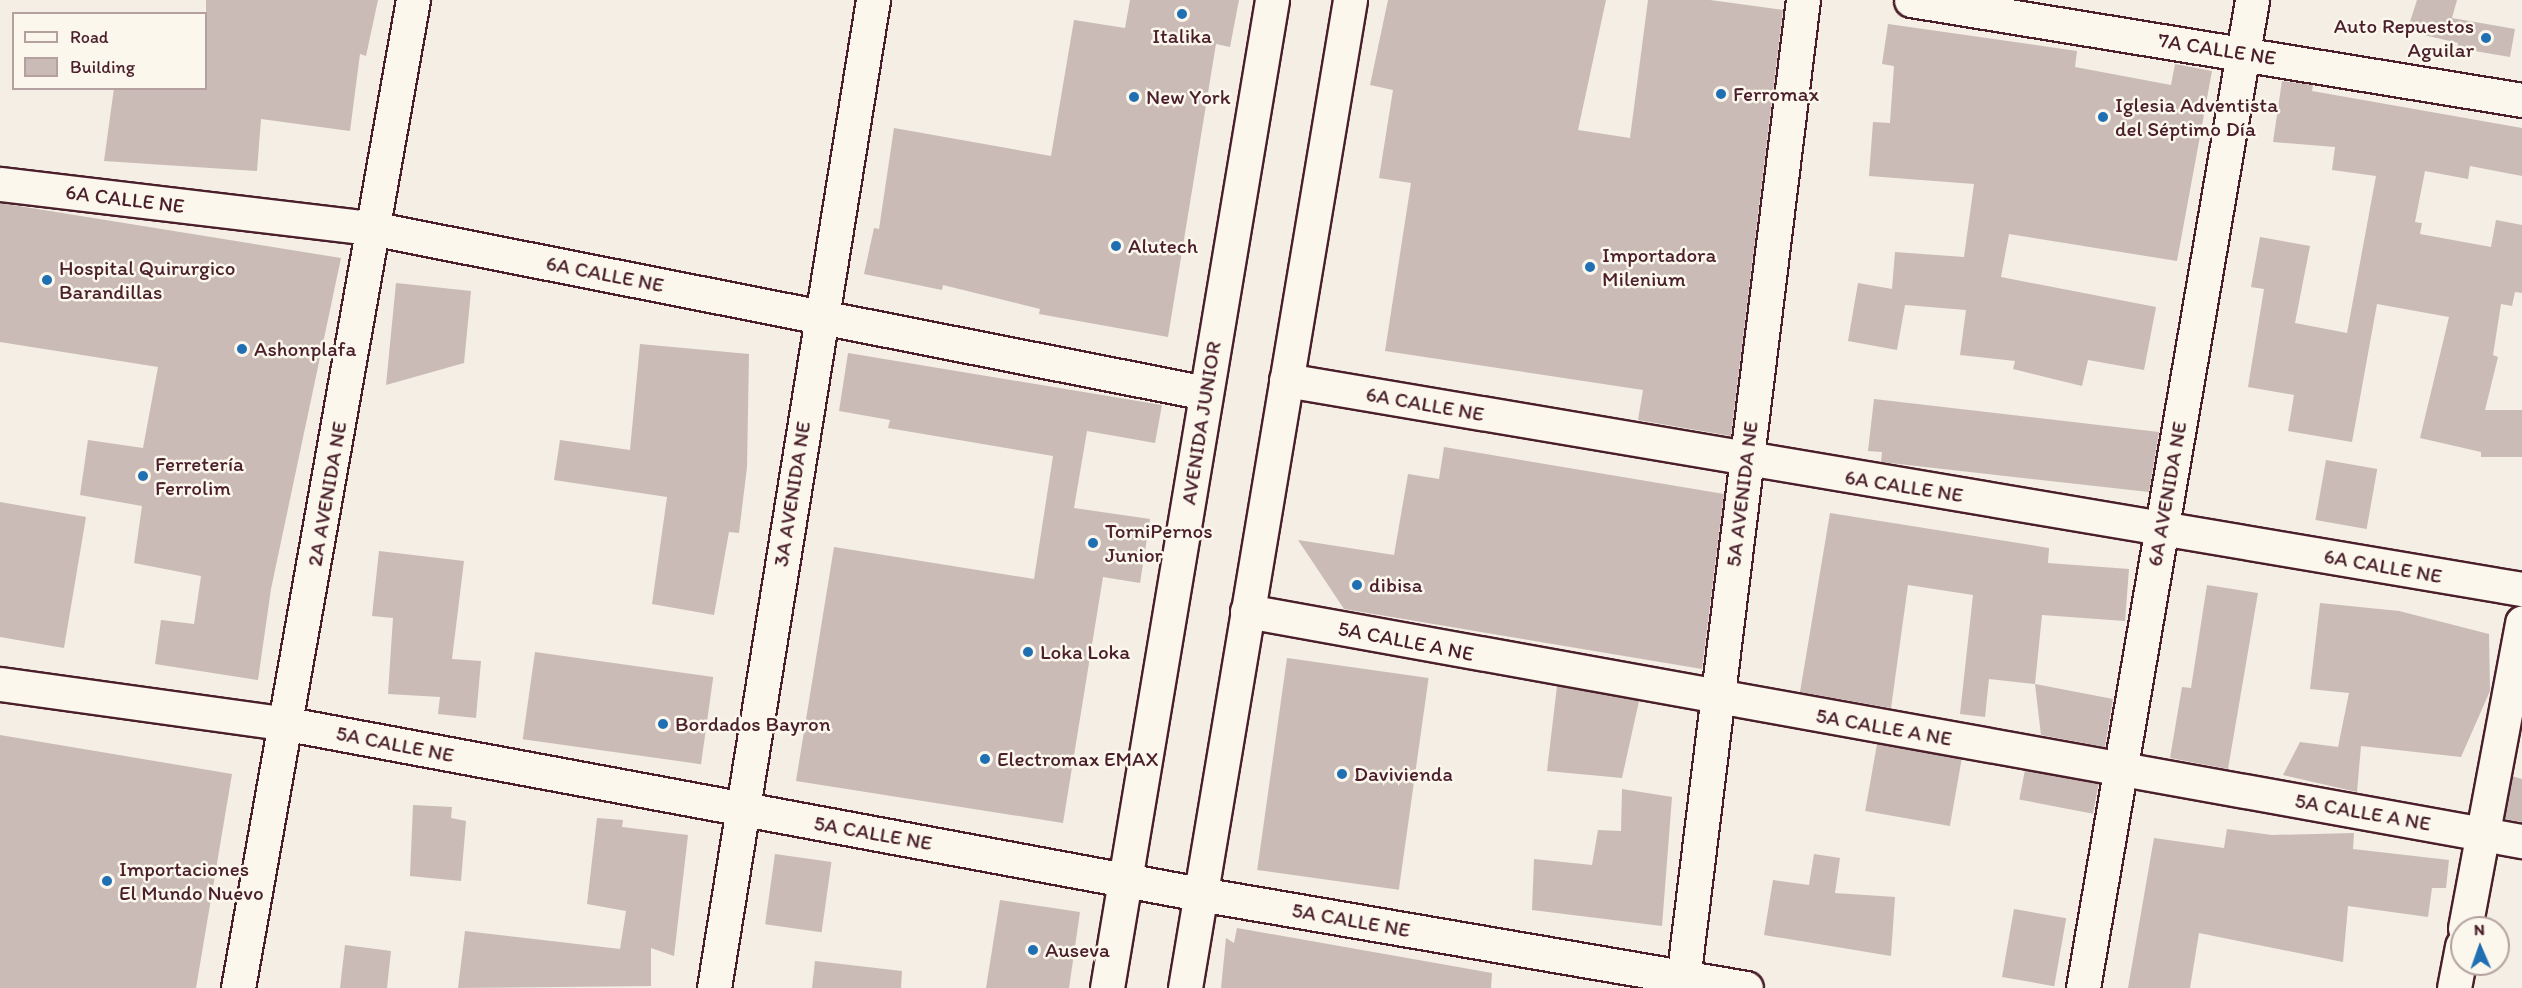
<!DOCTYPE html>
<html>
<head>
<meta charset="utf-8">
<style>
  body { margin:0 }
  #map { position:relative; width:2522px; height:988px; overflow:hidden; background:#f4eee4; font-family:Itim,sans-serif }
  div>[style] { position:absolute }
  .building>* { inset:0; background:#cabbb6; transform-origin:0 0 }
  .roads { filter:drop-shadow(2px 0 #4a1f2b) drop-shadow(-2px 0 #4a1f2b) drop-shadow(0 2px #4a1f2b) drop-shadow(0 -2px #4a1f2b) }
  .minor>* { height:33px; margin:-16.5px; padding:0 16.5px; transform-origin:16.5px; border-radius:16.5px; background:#fbf7ec }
  .major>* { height:33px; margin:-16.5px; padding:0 16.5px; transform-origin:16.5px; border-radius:16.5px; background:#fbf7ec }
  .dots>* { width:16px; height:16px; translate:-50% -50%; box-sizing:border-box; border:3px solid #fbf7ec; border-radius:50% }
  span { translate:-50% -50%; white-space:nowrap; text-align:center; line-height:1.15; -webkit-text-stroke:5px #fbf7ec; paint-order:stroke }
  .poi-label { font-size:21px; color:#4a1f2b }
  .right { translate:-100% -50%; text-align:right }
  .left { translate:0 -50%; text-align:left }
  .street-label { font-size:21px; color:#4a1f2b }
  .legend { position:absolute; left:12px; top:12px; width:195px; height:78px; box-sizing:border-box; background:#fbf7ec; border:2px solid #b4a19f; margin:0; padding:8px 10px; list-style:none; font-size:18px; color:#4a1f2b }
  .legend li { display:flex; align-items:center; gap:12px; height:30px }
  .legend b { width:30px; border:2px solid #b4a19f }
  .north { position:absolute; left:2450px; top:916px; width:60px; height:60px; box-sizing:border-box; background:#fbf7ec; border:2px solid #b4a19f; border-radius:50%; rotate:358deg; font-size:16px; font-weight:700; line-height:24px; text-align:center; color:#4a1f2b }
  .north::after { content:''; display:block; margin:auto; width:21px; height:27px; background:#1f6fb2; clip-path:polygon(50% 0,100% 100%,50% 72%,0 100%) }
</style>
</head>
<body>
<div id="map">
  <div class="building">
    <div style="clip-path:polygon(206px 0,378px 0,366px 56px,360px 54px,350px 131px,261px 119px,257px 171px,104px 161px,114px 88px,206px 88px)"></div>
    <div style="clip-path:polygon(1130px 0,1239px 0,1230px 47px,1216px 44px,1168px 337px,1039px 314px,1040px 309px,943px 285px,942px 290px,864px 274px,874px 228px,879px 229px,894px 128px,1051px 156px,1074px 20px,1125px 28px)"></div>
    <div style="clip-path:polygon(1388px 0,1606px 0,1578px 130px,1630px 138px,1648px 0,1710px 0,1783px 10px,1731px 436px,1638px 420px,1643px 390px,1385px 351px,1411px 183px,1379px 178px,1393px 90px,1370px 85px)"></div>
    <div style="clip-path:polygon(2417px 0,2457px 0,2452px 18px,2515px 29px,2510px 57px,2457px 48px,2458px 43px,2407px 31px)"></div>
    <div style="clip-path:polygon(1888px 24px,2077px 51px,2075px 67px,2171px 85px,2175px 64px,2212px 71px,2177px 261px,2009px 234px,2001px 277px,2156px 307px,2144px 370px,2088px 360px,2082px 386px,2013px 369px,2015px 361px,1960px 355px,1966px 310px,1905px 305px,1897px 350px,1848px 341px,1858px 283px,1892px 289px,1895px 252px,1964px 257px,1974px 184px,1869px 176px,1873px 122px,1890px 123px,1894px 66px,1882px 64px)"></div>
    <div style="clip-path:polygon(2282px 81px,2313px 85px,2312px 91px,2522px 128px,2522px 176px,2470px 166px,2468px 179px,2425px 171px,2415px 222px,2422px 223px,2420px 234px,2491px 247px,2496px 220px,2522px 225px,2522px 293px,2515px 292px,2512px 306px,2501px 304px,2493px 355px,2498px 357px,2485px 410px,2522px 410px,2522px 457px,2481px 457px,2481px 452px,2420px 438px,2449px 317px,2377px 304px,2352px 442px,2288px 431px,2294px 395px,2248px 387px,2264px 289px,2251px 287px,2260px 237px,2310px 246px,2295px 323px,2347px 333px,2376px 176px,2332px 170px,2335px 147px,2273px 142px)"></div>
    <div style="clip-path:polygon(0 203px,341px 258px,271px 589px,258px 680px,155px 664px,161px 620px,194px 624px,201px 576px,134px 563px,142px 506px,80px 495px,88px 440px,143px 448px,158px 367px,0 342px)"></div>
    <div style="clip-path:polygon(396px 283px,471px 291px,464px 363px,386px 385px)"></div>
    <div style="clip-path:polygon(640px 344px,749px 354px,747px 467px,739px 533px,729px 532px,714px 615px,652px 604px,667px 497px,554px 480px,560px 440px,630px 450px)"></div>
    <div style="clip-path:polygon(848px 353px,1162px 405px,1155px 443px,1087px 431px,1074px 508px,1150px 519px,1140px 583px,1103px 577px,1063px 823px,796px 781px,834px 547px,1034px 579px,1053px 456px,888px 428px,890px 420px,839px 411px)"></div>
    <div style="clip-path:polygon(1874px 399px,2159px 432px,2149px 492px,1881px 462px,1882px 452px,1868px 451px)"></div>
    <div style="clip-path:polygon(1444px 447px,1724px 494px,1702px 669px,1344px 609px,1298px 540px,1394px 555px,1408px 474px,1439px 479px)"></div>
    <div style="left:2326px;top:460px;width:52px;height:61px;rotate:10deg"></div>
    <div style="clip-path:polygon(0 502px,86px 517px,64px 648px,0 637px)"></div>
    <div style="clip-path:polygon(1830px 513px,2049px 548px,2048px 563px,2129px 569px,2125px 621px,2042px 615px,2035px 684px,1989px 679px,1985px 717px,1960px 714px,1973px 595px,1908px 585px,1891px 708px,1800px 692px)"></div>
    <div style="clip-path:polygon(379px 551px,464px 561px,452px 659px,481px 661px,476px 718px,438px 714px,440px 697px,388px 694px,393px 618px,372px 616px)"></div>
    <div style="clip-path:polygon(2207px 585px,2258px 593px,2228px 769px,2170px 758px,2182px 687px,2191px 688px)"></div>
    <div style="clip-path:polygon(2320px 603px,2399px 611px,2489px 634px,2490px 691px,2461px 757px,2361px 746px,2357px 792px,2283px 775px,2300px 742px,2338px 747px,2349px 693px,2310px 689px)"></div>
    <div style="left:535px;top:652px;width:180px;height:88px;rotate:8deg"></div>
    <div style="left:1287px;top:658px;width:143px;height:214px;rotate:8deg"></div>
    <div style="clip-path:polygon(2035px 684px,2113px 699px,2105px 747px,2041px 735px)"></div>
    <div style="clip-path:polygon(1557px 686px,1639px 701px,1622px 778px,1547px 771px)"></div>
    <div style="clip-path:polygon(0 735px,232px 774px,196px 988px,0 988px)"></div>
    <div style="left:1877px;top:744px;width:86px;height:68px;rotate:10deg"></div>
    <div style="left:2025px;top:770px;width:75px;height:30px;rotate:11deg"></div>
    <div style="clip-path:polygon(2512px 776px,2522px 779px,2522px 822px,2504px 819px)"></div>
    <div style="clip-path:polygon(1622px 789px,1672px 797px,1662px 926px,1532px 910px,1534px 859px,1592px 865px,1598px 830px,1621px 831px)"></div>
    <div style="clip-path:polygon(413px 805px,452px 807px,451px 818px,466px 821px,461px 881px,410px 876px)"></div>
    <div style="clip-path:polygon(597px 818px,623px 820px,622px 827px,688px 835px,674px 956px,651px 948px,651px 986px,458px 988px,465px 931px,620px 949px,626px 911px,587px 904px)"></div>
    <div style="clip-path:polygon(2227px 829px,2272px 835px,2354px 833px,2353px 849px,2449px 860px,2446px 888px,2432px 888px,2428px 917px,2348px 906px,2343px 962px,2199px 933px,2190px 988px,2128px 988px,2154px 838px,2224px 848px)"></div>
    <div style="left:775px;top:854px;width:57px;height:71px;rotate:8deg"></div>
    <div style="clip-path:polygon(1814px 854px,1840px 858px,1835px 893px,1895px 897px,1891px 956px,1764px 935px,1773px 880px,1809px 885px)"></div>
    <div style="clip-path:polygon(1000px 900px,1080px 912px,1069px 988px,986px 988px)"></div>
    <div style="left:2014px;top:909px;width:53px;height:69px;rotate:10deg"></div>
    <div style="clip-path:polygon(1237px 928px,1492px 973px,1491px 988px,1221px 988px,1226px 938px,1234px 943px)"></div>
    <div style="clip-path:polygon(345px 945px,391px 951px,387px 988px,340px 988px)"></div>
    <div style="clip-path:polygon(815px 961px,902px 971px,901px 988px,812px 988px)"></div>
  </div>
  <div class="roads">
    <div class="minor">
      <div style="left:1911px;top:0;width:619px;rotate:9.29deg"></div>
      <div style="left:0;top:184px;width:374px;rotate:6.8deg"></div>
      <div style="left:371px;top:228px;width:851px;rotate:11.18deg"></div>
      <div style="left:1286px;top:380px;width:1254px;rotate:9.6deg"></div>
      <div style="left:1247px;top:611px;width:1296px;rotate:10.23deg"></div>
      <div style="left:0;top:684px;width:291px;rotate:7.9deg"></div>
      <div style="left:288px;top:724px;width:928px;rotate:10.56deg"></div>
      <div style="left:1200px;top:894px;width:554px;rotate:9.77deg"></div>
      <div style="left:2465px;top:928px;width:311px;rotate:-79.4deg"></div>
      <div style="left:238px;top:988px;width:1003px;rotate:-79.96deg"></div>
      <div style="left:714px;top:988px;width:1001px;rotate:-80.86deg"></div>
      <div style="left:1682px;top:988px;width:995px;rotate:-83.02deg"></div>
      <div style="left:2083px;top:988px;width:1002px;rotate:-80.29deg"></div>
      <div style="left:2454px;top:988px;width:43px;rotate:-79.2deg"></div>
    </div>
    <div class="major">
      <div style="left:1107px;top:988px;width:1002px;rotate:-80.52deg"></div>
      <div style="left:1185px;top:988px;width:1002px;rotate:-80.52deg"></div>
    </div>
  </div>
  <div class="dots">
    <div style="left:1182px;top:14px;background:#1f6fb2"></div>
    <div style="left:2486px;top:38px;background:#1f6fb2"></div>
    <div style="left:1721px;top:94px;background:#1f6fb2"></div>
    <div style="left:1134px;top:97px;background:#1f6fb2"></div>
    <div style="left:2103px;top:117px;background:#1f6fb2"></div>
    <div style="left:1116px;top:246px;background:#1f6fb2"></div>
    <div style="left:1590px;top:267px;background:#1f6fb2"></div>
    <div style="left:47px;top:280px;background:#1f6fb2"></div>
    <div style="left:242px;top:349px;background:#1f6fb2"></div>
    <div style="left:143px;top:476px;background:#1f6fb2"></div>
    <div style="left:1093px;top:543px;background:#1f6fb2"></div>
    <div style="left:1357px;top:585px;background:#1f6fb2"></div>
    <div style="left:1028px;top:652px;background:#1f6fb2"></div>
    <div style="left:663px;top:724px;background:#1f6fb2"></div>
    <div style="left:985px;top:759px;background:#1f6fb2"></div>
    <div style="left:1342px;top:774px;background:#1f6fb2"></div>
    <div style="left:107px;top:881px;background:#1f6fb2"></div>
    <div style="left:1033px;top:950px;background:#1f6fb2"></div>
  </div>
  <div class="poi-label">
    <span class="right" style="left:2474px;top:38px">Auto Repuestos<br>Aguilar</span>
    <span style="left:1182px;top:36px">Italika</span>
    <span class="left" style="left:1733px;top:94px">Ferromax</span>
    <span class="left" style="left:1146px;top:97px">New York</span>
    <span class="left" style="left:2115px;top:117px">Iglesia Adventista<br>del Séptimo Día</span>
    <span class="left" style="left:1128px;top:246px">Alutech</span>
    <span class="left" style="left:1602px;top:267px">Importadora<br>Milenium</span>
    <span class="left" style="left:59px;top:280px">Hospital Quirurgico<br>Barandillas</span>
    <span class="left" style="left:254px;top:349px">Ashonplafa</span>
    <span class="left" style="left:155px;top:476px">Ferretería<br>Ferrolim</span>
    <span class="left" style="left:1105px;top:543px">TorniPernos<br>Junior</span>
    <span class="left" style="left:1369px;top:585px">dibisa</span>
    <span class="left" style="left:1040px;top:652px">Loka Loka</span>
    <span class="left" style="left:675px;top:724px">Bordados Bayron</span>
    <span class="left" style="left:997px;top:759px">Electromax EMAX</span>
    <span class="left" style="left:1354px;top:774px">Davivienda</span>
    <span class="left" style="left:119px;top:881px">Importaciones<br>El Mundo Nuevo</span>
    <span class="left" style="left:1045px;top:950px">Auseva</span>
  </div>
  <div class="street-label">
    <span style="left:2217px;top:49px;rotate:9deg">7A CALLE NE</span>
    <span style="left:125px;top:199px;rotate:7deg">6A CALLE NE</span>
    <span style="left:605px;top:274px;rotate:11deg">6A CALLE NE</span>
    <span style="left:1425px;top:404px;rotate:10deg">6A CALLE NE</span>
    <span style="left:1201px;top:423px;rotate:-81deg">AVENIDA JUNIOR</span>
    <span style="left:1904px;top:486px;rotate:9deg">6A CALLE NE</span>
    <span style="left:327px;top:494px;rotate:-80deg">2A AVENIDA NE</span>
    <span style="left:792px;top:494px;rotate:-81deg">3A AVENIDA NE</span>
    <span style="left:1742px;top:494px;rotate:-83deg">5A AVENIDA NE</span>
    <span style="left:2167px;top:494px;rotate:-80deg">6A AVENIDA NE</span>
    <span style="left:2383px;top:566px;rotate:10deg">6A CALLE NE</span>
    <span style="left:1406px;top:641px;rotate:11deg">5A CALLE A NE</span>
    <span style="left:1884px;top:727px;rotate:10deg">5A CALLE A NE</span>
    <span style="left:395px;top:744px;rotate:11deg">5A CALLE NE</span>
    <span style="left:2363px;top:812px;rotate:10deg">5A CALLE A NE</span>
    <span style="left:873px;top:833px;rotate:10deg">5A CALLE NE</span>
    <span style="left:1351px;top:920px;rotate:10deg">5A CALLE NE</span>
  </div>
  <ul class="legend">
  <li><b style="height:8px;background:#fbf7ec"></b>Road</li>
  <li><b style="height:16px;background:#cabbb6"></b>Building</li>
  </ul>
  <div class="north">N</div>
</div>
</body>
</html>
